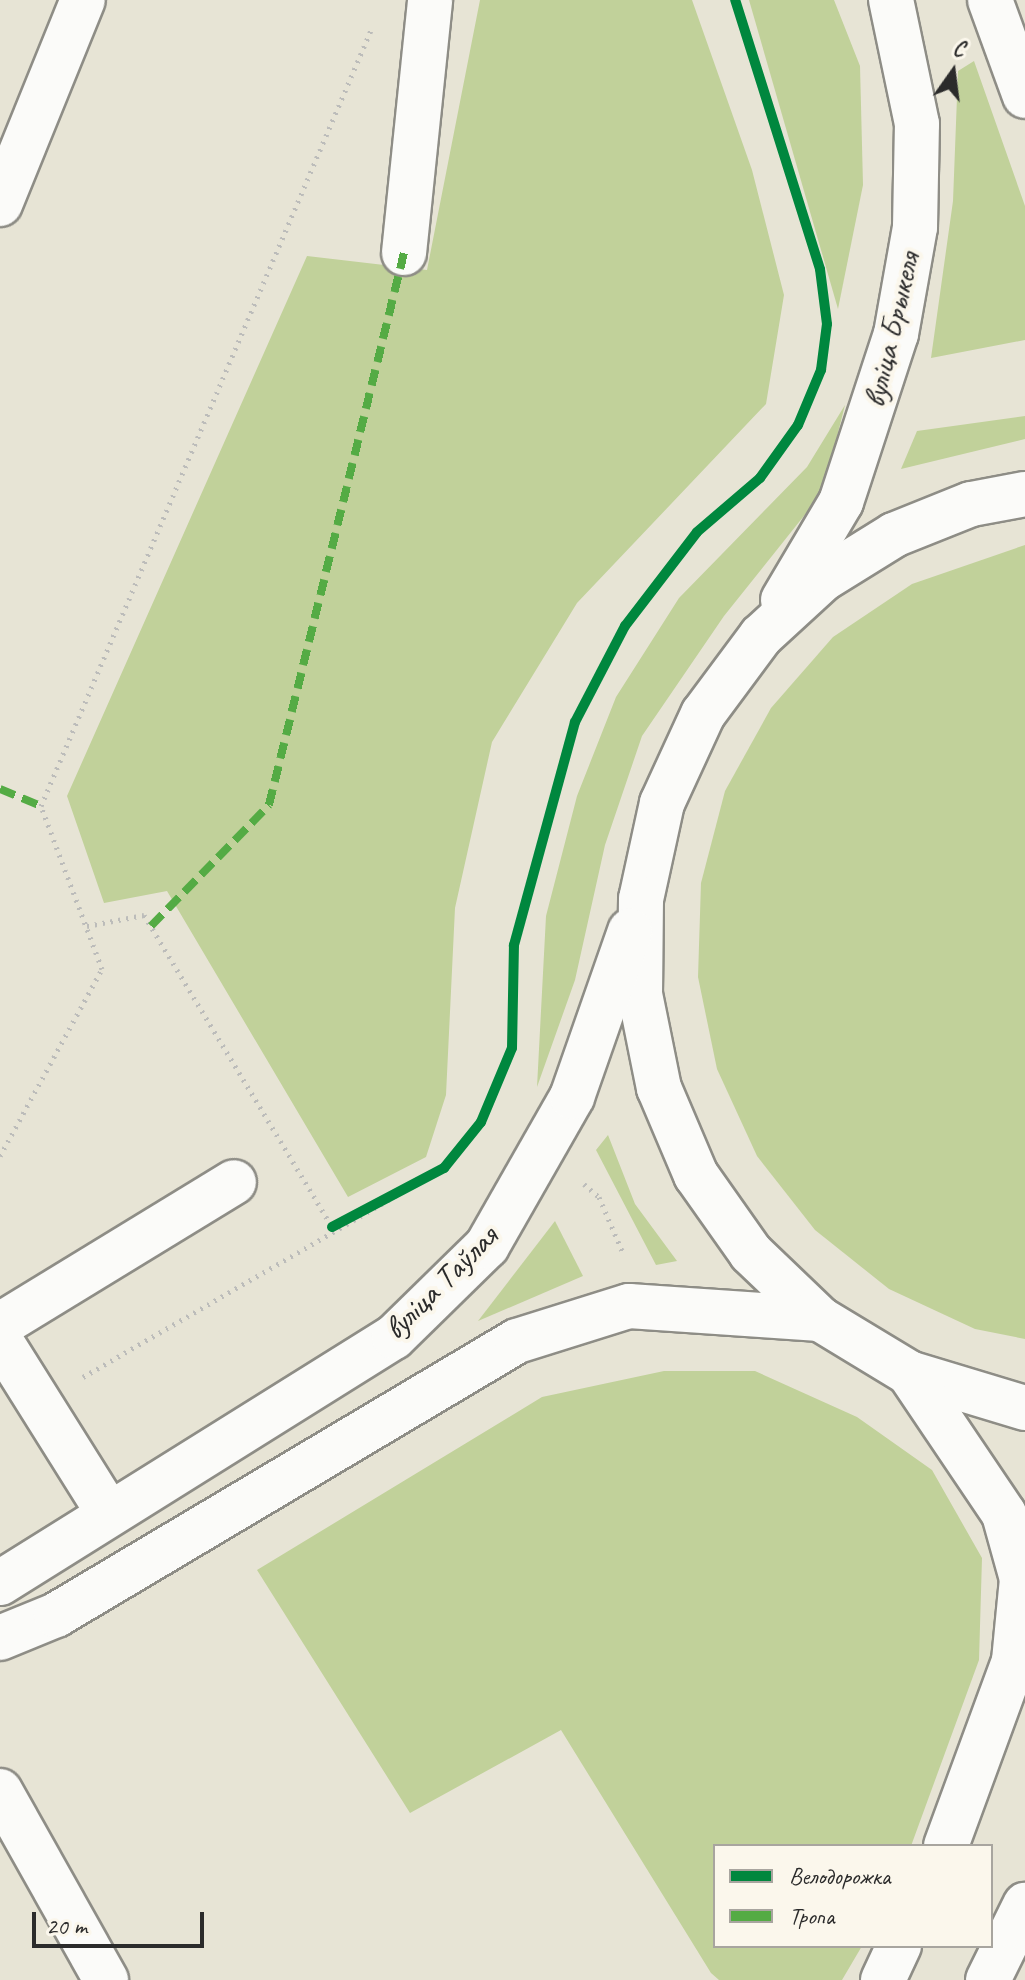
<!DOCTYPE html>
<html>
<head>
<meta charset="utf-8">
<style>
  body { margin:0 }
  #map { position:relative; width:1025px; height:1980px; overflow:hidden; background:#e7e4d5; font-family:Caveat,sans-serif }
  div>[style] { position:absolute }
  .green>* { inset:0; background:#c1d19a }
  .path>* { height:5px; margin-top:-2.5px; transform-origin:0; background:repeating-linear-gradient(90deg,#bcbcba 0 2px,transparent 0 8px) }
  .roads { filter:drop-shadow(2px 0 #8e8d86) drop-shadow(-2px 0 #8e8d86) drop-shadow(0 2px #8e8d86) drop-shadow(0 -2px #8e8d86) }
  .minor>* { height:44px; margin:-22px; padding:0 22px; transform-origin:22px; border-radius:22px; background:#fbfbf9 }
  .major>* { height:44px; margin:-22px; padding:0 22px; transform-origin:22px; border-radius:22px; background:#fbfbf9 }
  .quiet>* { height:8px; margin-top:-4px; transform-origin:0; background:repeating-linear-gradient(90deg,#54ab44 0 16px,transparent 0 24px) }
  .cycleway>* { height:10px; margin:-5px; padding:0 5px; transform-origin:5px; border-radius:5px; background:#00873e }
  span { translate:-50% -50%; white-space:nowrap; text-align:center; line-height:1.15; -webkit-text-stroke:8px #fbf7ec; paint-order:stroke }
  .street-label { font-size:32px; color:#2b2b2b }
  .legend { position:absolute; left:713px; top:1844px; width:280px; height:104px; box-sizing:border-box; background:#fbf7ec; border:2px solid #a8a59f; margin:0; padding:10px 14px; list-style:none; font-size:24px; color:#2b2b2b }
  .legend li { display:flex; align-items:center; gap:16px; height:40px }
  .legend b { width:40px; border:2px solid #a8a59f }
  .north { position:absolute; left:913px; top:32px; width:80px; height:80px; -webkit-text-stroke:6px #fbf7ec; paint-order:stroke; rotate:14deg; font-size:22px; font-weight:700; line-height:32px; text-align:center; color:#2b2b2b }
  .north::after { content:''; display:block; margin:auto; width:28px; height:36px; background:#2b2b2b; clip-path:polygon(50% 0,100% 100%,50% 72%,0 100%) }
  .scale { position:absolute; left:32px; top:1912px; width:172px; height:36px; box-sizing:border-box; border:4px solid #2b2b2b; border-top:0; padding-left:10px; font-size:24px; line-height:28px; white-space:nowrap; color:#2b2b2b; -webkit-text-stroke:6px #fbf7ec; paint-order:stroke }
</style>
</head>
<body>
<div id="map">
  <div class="green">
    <div style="clip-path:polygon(480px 0,692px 0,752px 170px,784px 295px,766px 404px,577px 603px,492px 742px,455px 908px,446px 1095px,426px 1157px,348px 1197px,167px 891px,104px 903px,67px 796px,307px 256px,427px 270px)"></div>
    <div style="clip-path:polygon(749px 0,834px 0,860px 66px,863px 185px,838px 309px)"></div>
    <div style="clip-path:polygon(974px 61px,1025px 206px,1025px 340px,931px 358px,953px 201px,958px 71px)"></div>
    <div style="clip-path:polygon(845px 405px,823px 492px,724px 616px,642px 736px,605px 845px,575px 980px,537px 1087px,546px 916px,577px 796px,616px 697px,679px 598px,807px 467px)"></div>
    <div style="clip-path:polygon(1025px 416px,1025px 439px,901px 469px,917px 431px)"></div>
    <div style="clip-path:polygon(1025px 545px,1025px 1339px,975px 1329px,889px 1289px,815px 1230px,757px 1156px,717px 1069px,698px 977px,701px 883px,725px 791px,771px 708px,833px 637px,912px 584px)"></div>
    <div style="clip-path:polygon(608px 1135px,635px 1204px,677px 1261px,656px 1265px,596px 1150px)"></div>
    <div style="clip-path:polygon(555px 1221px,583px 1276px,478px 1321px)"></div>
    <div style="clip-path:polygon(664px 1371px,755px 1371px,857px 1417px,932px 1470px,982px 1558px,979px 1660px,911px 1846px,715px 1846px,715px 1946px,862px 1946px,842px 1980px,719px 1980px,711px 1973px,561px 1730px,410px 1813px,257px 1570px,542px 1397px)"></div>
  </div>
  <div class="path">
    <div style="left:87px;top:926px;width:58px;rotate:-10.9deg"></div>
    <div style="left:144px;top:915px;width:364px;rotate:58.9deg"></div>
    <div style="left:0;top:1156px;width:213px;rotate:-61.4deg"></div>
    <div style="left:102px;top:969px;width:174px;rotate:-110.5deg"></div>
    <div style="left:41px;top:806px;width:843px;rotate:-66.96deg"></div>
    <div style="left:584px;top:1184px;width:20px;rotate:41deg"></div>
    <div style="left:599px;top:1197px;width:61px;rotate:66.8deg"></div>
    <div style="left:83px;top:1377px;width:417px;rotate:-30.1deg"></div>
    <div style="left:444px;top:1168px;width:59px;rotate:-51.2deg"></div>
    <div style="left:481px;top:1122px;width:80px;rotate:-67.3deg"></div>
    <div style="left:512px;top:1048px;width:103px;rotate:-88.9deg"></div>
    <div style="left:514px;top:945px;width:231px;rotate:-74.7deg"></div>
    <div style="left:575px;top:722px;width:108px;rotate:-62.5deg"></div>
    <div style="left:625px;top:626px;width:118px;rotate:-52.5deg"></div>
    <div style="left:697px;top:532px;width:83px;rotate:-40.6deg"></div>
    <div style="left:760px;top:478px;width:65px;rotate:-54.4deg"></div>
    <div style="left:798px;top:425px;width:60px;rotate:-67.3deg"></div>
    <div style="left:821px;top:370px;width:46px;rotate:-82.6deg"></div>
    <div style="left:827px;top:324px;width:55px;rotate:-97.3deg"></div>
    <div style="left:820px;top:269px;width:282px;rotate:-107.5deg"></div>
  </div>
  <div class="roads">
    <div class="minor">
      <div style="left:0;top:204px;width:220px;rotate:-67.9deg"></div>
      <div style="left:404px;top:253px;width:254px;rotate:-84.1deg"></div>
      <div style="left:0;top:1325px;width:274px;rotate:-31.4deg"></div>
      <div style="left:0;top:1340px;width:203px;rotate:57.9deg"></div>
      <div style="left:0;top:1791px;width:217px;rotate:60.7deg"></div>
    </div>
    <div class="major">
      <div style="left:990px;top:0;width:102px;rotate:70deg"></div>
      <div style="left:1025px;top:494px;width:55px;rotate:169.5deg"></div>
      <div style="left:971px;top:504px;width:83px;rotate:158.1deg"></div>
      <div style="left:894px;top:535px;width:84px;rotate:148.2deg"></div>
      <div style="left:823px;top:579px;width:84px;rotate:137.4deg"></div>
      <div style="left:761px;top:636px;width:97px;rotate:126.6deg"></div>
      <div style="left:703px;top:714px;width:98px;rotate:114.7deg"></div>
      <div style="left:662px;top:803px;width:98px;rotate:102.3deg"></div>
      <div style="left:641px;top:899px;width:95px;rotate:90.6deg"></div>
      <div style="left:640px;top:994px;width:96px;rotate:78.6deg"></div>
      <div style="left:659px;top:1088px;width:95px;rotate:67deg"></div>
      <div style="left:696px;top:1175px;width:95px;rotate:54.8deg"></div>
      <div style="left:751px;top:1253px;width:95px;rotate:43.7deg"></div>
      <div style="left:820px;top:1319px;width:104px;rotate:31.2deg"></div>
      <div style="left:909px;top:1373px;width:121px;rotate:16.8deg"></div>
      <div style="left:783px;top:600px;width:114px;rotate:-59.4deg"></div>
      <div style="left:841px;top:502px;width:177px;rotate:-71.9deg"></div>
      <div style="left:896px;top:334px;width:109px;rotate:-79.9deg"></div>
      <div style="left:915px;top:227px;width:103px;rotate:-88.9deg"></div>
      <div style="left:917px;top:124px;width:127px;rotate:-101.8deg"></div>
      <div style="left:909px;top:1373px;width:170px;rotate:56deg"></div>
      <div style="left:1004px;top:1514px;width:67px;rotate:74.5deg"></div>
      <div style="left:1022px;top:1579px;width:82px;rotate:95.6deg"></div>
      <div style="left:1014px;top:1661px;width:197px;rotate:110.2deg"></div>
      <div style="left:0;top:1583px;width:464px;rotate:-32deg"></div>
      <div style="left:394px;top:1337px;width:130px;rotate:-44.4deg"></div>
      <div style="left:487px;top:1246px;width:172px;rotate:-60.3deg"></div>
      <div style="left:572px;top:1097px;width:176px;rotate:-70.7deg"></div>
      <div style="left:0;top:1638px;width:61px;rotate:-22.3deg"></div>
      <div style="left:56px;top:1615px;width:536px;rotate:-30.73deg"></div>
      <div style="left:517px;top:1341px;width:117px;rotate:-17.4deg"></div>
      <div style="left:629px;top:1306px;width:191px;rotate:3.9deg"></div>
      <div style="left:883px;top:1980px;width:38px;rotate:-65deg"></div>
      <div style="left:988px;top:1980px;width:84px;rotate:-63.7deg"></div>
    </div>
  </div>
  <div class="quiet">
    <div style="left:0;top:789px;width:44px;rotate:22.5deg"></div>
    <div style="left:151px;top:926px;width:169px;rotate:-45.7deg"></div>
    <div style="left:269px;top:805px;width:568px;rotate:-76.26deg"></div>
  </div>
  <div class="cycleway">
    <div style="left:332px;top:1227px;width:127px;rotate:-27.8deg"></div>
    <div style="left:444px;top:1168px;width:59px;rotate:-51.2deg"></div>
    <div style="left:481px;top:1122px;width:80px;rotate:-67.3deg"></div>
    <div style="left:512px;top:1048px;width:103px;rotate:-88.9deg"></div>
    <div style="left:514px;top:945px;width:231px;rotate:-74.7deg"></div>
    <div style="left:575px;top:722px;width:108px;rotate:-62.5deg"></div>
    <div style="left:625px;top:626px;width:118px;rotate:-52.5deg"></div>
    <div style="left:697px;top:532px;width:83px;rotate:-40.6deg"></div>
    <div style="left:760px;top:478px;width:65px;rotate:-54.4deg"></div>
    <div style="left:798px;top:425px;width:60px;rotate:-67.3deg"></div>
    <div style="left:821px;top:370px;width:46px;rotate:-82.6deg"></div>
    <div style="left:827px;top:324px;width:55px;rotate:-97.3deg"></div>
    <div style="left:820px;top:269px;width:282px;rotate:-107.5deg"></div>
  </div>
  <div class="street-label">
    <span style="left:892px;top:330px;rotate:-77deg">вуліца Брыкеля</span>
    <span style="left:441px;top:1283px;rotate:-45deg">вуліца Таўлая</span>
  </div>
  <ul class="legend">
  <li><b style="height:10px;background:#00873e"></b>Велодорожка</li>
  <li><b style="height:10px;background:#54ab44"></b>Тропа</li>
  </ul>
  <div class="north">С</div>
  <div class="scale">20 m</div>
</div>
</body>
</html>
